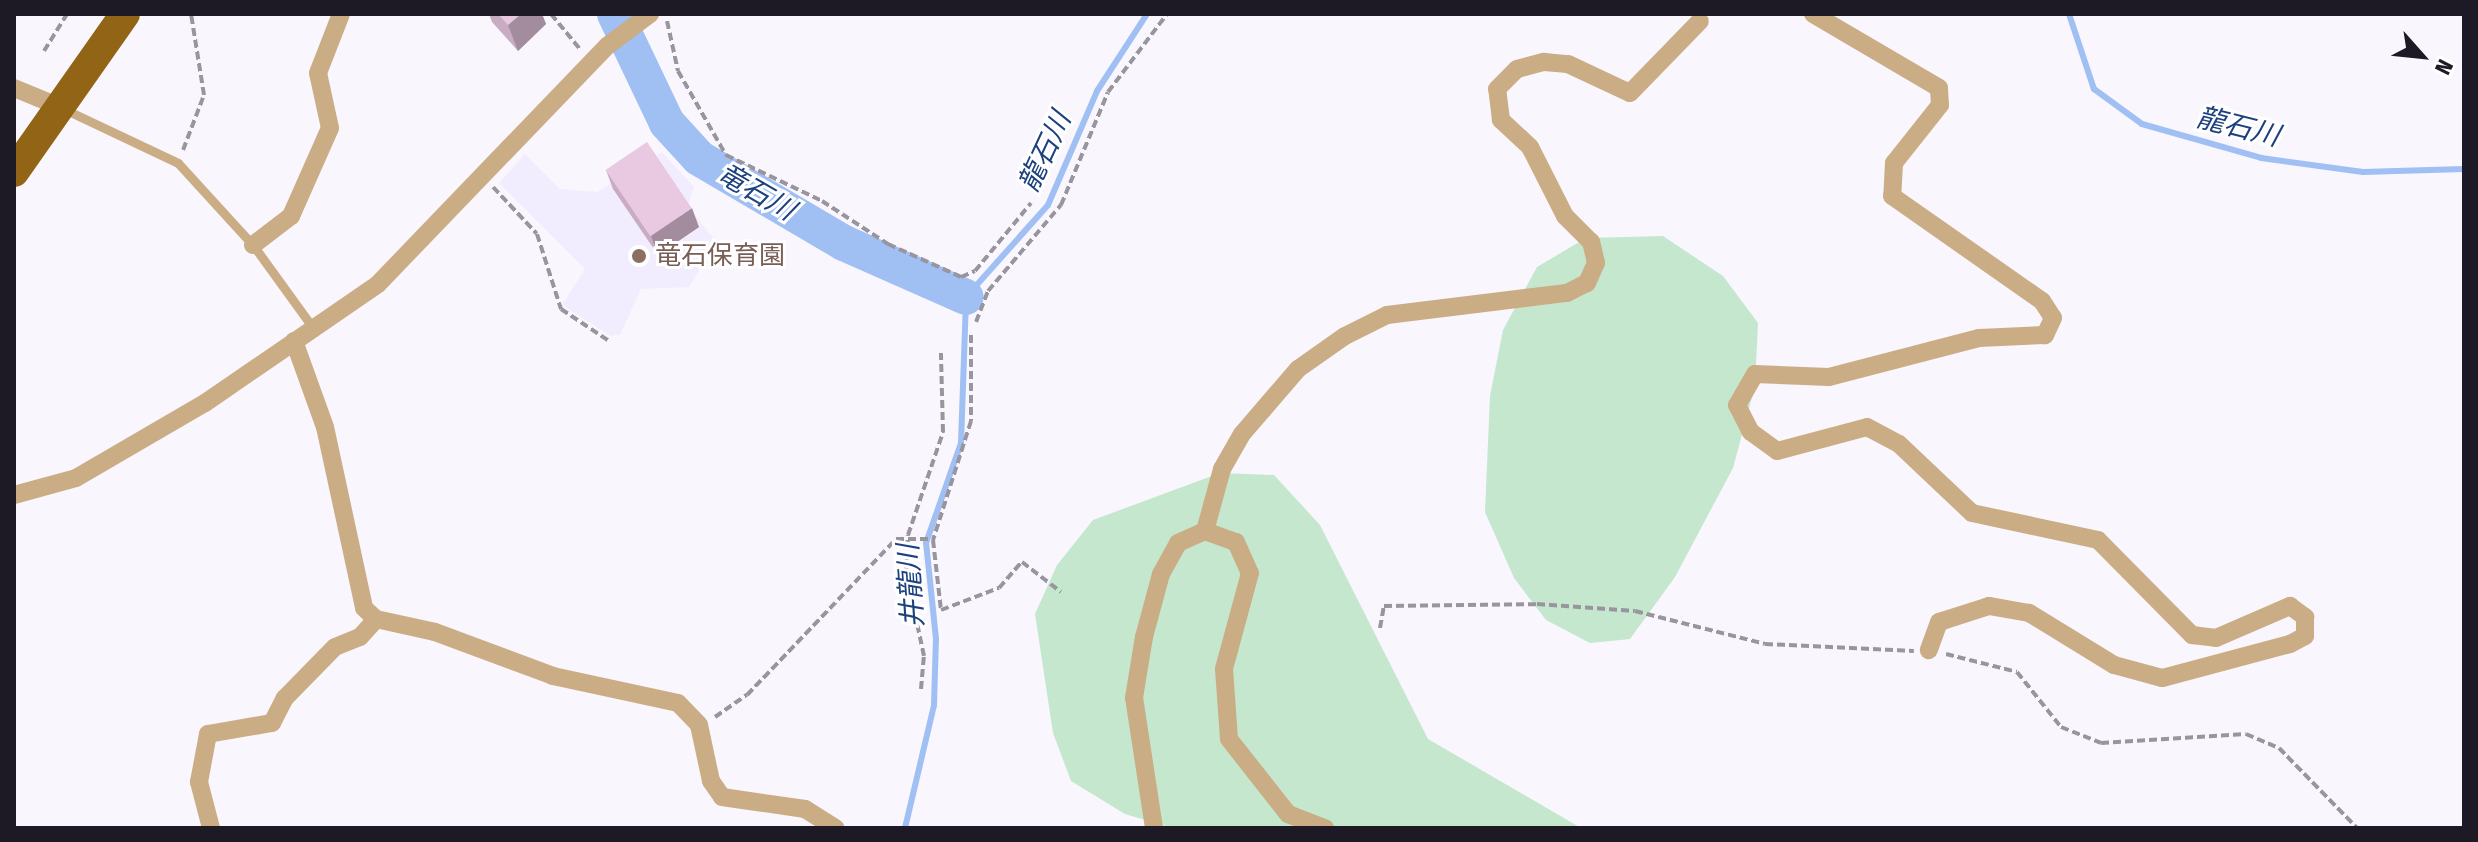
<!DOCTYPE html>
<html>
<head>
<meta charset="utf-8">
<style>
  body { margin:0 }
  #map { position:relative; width:2478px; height:842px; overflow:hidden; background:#f9f6fe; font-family:"Fira Sans Condensed","Noto Sans JP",sans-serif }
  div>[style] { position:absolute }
  .built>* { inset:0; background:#f2edfe }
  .green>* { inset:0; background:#c4e7ce }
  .stream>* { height:6px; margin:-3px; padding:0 3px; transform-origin:3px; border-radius:3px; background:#a0bff3 }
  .river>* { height:36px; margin:-18px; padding:0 18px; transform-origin:18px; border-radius:18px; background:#a0bff3 }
  .path>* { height:4px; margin-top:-2px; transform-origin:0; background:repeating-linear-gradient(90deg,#98959e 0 8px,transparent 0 12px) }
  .service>* { height:9px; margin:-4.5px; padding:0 4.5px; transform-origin:4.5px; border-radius:4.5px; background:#cbad85 }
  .minor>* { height:18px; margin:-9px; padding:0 9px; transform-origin:9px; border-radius:9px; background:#cbad85 }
  .trunk>* { height:30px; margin:-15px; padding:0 15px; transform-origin:15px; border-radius:15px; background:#926416 }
  .wall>* { inset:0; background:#c8acc2 }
  .shaded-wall>* { inset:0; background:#a38c9e }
  .building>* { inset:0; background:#e9c8e1; transform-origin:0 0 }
  .dots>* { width:22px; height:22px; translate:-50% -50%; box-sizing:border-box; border:4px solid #fff; border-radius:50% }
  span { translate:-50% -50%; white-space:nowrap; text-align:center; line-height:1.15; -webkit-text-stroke:6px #fff; paint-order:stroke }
  .education-label { font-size:26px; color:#785e54 }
  .left { translate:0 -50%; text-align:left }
  .water-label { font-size:28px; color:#1d417e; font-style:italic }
  .frame { position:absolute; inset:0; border:16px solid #1d1925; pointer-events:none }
  .north { position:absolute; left:2382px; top:16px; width:80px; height:80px; -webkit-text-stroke:6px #fff; paint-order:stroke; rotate:117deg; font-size:22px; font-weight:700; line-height:32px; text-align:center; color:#1d1925 }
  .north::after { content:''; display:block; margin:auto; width:28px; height:36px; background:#1d1925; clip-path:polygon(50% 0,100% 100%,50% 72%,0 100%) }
</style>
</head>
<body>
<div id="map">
  <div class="built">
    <div style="clip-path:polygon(662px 152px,694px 187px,688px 206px,716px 242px,689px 287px,641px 289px,620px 335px,611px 336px,562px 305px,585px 269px,499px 183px,525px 154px,560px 189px,597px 192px)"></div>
  </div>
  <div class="green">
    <div style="clip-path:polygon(1663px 236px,1723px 276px,1758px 323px,1755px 386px,1733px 468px,1675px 577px,1630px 639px,1590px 643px,1546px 620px,1514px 578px,1485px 512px,1490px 396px,1503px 330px,1537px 267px,1586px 238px)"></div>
    <div style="clip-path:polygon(1220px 473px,1274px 475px,1320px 525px,1428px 739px,1581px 828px,1172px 828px,1125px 814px,1071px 781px,1053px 733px,1035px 614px,1057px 565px,1093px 520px)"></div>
  </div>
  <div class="stream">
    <div style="left:2069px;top:14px;width:79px;rotate:71.6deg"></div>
    <div style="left:2094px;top:89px;width:59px;rotate:36.1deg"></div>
    <div style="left:2142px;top:124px;width:124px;rotate:15.9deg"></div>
    <div style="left:2261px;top:158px;width:103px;rotate:7.8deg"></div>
    <div style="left:2363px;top:172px;width:101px;rotate:-1.7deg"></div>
    <div style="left:905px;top:828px;width:126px;rotate:-76.7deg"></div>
    <div style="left:934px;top:705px;width:66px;rotate:-88.3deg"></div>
    <div style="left:936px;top:639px;width:97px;rotate:-95.9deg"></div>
    <div style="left:926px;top:543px;width:106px;rotate:-70.7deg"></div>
    <div style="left:961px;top:443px;width:146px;rotate:-88deg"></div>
    <div style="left:966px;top:297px;width:123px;rotate:-48.3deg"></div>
    <div style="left:1048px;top:205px;width:124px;rotate:-66.7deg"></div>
    <div style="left:1097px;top:91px;width:92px;rotate:-57deg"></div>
  </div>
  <div class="river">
    <div style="left:615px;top:14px;width:121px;rotate:64.5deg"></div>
    <div style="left:667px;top:123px;width:47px;rotate:47.6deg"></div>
    <div style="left:699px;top:158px;width:168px;rotate:30.4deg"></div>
    <div style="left:844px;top:243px;width:133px;rotate:23.9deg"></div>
  </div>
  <div class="path">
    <div style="left:551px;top:14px;width:45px;rotate:50.4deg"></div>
    <div style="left:667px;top:21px;width:51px;rotate:77.6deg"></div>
    <div style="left:678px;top:71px;width:97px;rotate:60.3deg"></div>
    <div style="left:726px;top:155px;width:106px;rotate:25.6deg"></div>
    <div style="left:822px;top:201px;width:79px;rotate:33.1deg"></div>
    <div style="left:888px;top:244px;width:80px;rotate:24.3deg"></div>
    <div style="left:961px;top:277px;width:15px;rotate:-23deg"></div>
    <div style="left:975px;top:271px;width:88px;rotate:-50.5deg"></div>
    <div style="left:44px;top:51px;width:44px;rotate:-58.1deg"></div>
    <div style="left:183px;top:150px;width:59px;rotate:-69.1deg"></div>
    <div style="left:204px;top:95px;width:82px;rotate:-99.1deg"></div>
    <div style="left:493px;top:187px;width:64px;rotate:46.9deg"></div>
    <div style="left:537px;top:234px;width:79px;rotate:72.3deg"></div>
    <div style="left:561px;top:309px;width:58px;rotate:33.7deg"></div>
    <div style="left:976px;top:322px;width:33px;rotate:-69deg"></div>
    <div style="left:988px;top:291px;width:113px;rotate:-49.7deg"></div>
    <div style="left:1061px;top:205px;width:122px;rotate:-67.4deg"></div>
    <div style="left:1108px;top:92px;width:98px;rotate:-52.9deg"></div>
    <div style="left:971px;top:335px;width:86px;rotate:90deg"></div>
    <div style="left:971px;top:421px;width:125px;rotate:107.7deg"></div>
    <div style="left:933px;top:540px;width:70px;rotate:83.5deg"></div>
    <div style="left:941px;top:610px;width:62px;rotate:-20.8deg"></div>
    <div style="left:999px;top:588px;width:35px;rotate:-49deg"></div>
    <div style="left:1022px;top:562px;width:49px;rotate:37.6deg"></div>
    <div style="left:1380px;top:628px;width:22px;rotate:-80deg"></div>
    <div style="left:1384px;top:606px;width:153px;rotate:-0.7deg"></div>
    <div style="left:1537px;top:604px;width:98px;rotate:4.1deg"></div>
    <div style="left:1635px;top:611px;width:134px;rotate:14.2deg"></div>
    <div style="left:1765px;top:644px;width:149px;rotate:2.7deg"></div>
    <div style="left:1946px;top:654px;width:73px;rotate:14.2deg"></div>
    <div style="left:2017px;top:672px;width:70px;rotate:51.3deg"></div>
    <div style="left:2061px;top:727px;width:43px;rotate:21.8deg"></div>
    <div style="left:2101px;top:743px;width:145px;rotate:-3.6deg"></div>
    <div style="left:2246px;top:734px;width:36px;rotate:23deg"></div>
    <div style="left:2279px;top:748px;width:112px;rotate:45.7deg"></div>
    <div style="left:921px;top:689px;width:33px;rotate:-85deg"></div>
    <div style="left:924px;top:656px;width:86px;rotate:-102.1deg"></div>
    <div style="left:906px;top:572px;width:37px;rotate:-87deg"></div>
    <div style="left:908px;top:535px;width:109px;rotate:-71.2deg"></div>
    <div style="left:943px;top:432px;width:79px;rotate:-91.5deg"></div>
    <div style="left:715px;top:717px;width:39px;rotate:-35deg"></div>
    <div style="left:747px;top:695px;width:216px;rotate:-46.3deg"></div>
    <div style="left:896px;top:539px;width:36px"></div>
  </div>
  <div class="service">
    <div style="left:64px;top:109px;width:126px;rotate:25.3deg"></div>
    <div style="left:178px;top:163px;width:111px;rotate:47.6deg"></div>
    <div style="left:253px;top:245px;width:102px;rotate:54.1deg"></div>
  </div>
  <div class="minor">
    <div style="left:1813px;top:14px;width:146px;rotate:30.4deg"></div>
    <div style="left:1939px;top:88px;width:17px;rotate:87deg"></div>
    <div style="left:1940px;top:105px;width:74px;rotate:128.4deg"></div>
    <div style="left:1894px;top:163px;width:33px;rotate:93deg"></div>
    <div style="left:1892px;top:196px;width:183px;rotate:35deg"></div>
    <div style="left:2042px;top:301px;width:20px;rotate:57deg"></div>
    <div style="left:2053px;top:318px;width:19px;rotate:115deg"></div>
    <div style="left:2045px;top:335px;width:66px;rotate:177.4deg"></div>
    <div style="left:1979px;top:338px;width:155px;rotate:165.4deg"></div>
    <div style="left:1829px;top:377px;width:74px;rotate:-177.7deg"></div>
    <div style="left:1755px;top:374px;width:36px;rotate:120deg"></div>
    <div style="left:1737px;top:405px;width:30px;rotate:63deg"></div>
    <div style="left:1751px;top:432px;width:32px;rotate:36deg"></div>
    <div style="left:1777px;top:451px;width:93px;rotate:-14.9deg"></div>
    <div style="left:1867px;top:427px;width:36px;rotate:28deg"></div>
    <div style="left:1899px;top:444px;width:100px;rotate:43.4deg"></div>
    <div style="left:1972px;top:513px;width:129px;rotate:12.1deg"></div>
    <div style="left:2098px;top:540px;width:134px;rotate:45.3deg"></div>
    <div style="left:2192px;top:635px;width:24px;rotate:7deg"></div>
    <div style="left:2216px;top:638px;width:81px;rotate:-23.4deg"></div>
    <div style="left:2290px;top:606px;width:19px;rotate:36deg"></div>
    <div style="left:2305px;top:617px;width:19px;rotate:90deg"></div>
    <div style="left:2305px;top:636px;width:17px;rotate:152deg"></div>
    <div style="left:2290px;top:644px;width:132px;rotate:165.1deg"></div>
    <div style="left:2162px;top:678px;width:50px;rotate:-164.8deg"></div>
    <div style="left:2114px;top:665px;width:100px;rotate:-148.5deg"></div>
    <div style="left:2029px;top:613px;width:41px;rotate:-170.1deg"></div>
    <div style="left:1989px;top:606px;width:52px;rotate:162.3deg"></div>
    <div style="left:1939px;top:622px;width:30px;rotate:110deg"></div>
    <div style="left:14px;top:88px;width:50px;rotate:22.4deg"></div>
    <div style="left:253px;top:245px;width:48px;rotate:-37.3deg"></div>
    <div style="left:291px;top:216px;width:96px;rotate:-66.1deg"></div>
    <div style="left:330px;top:128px;width:56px;rotate:-102.3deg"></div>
    <div style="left:318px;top:73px;width:63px;rotate:-68.7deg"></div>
    <div style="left:294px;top:341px;width:91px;rotate:70.2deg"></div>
    <div style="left:325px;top:427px;width:185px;rotate:77.8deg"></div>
    <div style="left:364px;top:608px;width:16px;rotate:43deg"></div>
    <div style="left:376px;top:619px;width:60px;rotate:12.4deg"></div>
    <div style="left:435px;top:632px;width:126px;rotate:20.4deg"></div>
    <div style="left:553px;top:676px;width:128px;rotate:12.2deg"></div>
    <div style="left:678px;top:703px;width:30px;rotate:46deg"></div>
    <div style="left:699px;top:725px;width:57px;rotate:77.9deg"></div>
    <div style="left:711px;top:781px;width:19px;rotate:55deg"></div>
    <div style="left:722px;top:797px;width:84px;rotate:8.2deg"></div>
    <div style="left:805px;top:809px;width:36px;rotate:32deg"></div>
    <div style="left:14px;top:495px;width:64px;rotate:-15.3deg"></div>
    <div style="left:76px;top:478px;width:149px;rotate:-30.2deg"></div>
    <div style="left:205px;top:403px;width:210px;rotate:-34.5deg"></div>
    <div style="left:378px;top:284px;width:330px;rotate:-46.1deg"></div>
    <div style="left:607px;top:46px;width:54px;rotate:-36.7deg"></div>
    <div style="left:1205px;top:531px;width:64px;rotate:-74.7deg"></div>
    <div style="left:1222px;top:469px;width:40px;rotate:-60.3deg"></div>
    <div style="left:1242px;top:434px;width:86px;rotate:-49.3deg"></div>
    <div style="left:1298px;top:369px;width:57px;rotate:-35.1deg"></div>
    <div style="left:1345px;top:336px;width:47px;rotate:-26.6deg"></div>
    <div style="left:1387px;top:315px;width:181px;rotate:-7deg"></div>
    <div style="left:1567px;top:293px;width:22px;rotate:-27deg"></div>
    <div style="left:1587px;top:283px;width:22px;rotate:-66deg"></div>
    <div style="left:1596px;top:263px;width:22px;rotate:-103deg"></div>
    <div style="left:1591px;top:242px;width:37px;rotate:-135deg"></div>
    <div style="left:1565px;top:216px;width:77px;rotate:-116.9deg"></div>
    <div style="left:1530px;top:147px;width:40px;rotate:-137deg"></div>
    <div style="left:1501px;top:120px;width:31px;rotate:-97deg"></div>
    <div style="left:1497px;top:89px;width:28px;rotate:-45deg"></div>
    <div style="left:1517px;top:69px;width:28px;rotate:-15deg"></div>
    <div style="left:1544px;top:62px;width:24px;rotate:5deg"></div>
    <div style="left:1568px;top:64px;width:68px;rotate:25.1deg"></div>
    <div style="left:1630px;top:93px;width:100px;rotate:-45.8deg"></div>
    <div style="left:211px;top:828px;width:48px;rotate:-104.6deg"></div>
    <div style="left:199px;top:782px;width:49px;rotate:-79.4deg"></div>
    <div style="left:208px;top:734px;width:65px;rotate:-9.8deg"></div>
    <div style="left:272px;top:723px;width:28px;rotate:-63deg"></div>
    <div style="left:285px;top:698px;width:71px;rotate:-45.6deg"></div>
    <div style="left:335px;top:647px;width:27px;rotate:-22deg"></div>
    <div style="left:360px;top:637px;width:24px;rotate:-48deg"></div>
    <div style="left:1154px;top:828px;width:132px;rotate:-98.7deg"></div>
    <div style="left:1134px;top:698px;width:62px;rotate:-80.7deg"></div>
    <div style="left:1144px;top:637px;width:65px;rotate:-74.9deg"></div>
    <div style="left:1161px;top:574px;width:35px;rotate:-61deg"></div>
    <div style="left:1178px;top:543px;width:30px;rotate:-24deg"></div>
    <div style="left:1205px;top:531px;width:33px;rotate:20deg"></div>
    <div style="left:1236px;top:542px;width:34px;rotate:66deg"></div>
    <div style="left:1250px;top:573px;width:99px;rotate:105.2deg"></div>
    <div style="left:1224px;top:669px;width:70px;rotate:85.9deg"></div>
    <div style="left:1229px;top:739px;width:95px;rotate:51.8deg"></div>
    <div style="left:1288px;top:814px;width:40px;rotate:21deg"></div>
  </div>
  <div class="trunk">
    <div style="left:14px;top:172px;width:193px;rotate:-54.9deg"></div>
  </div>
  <div class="wall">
    <div style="clip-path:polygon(489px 14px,542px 14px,546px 24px,518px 51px,492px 22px)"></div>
    <div style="clip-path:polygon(606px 170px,699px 227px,658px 255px,613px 189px)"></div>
  </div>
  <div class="shaded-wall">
    <div style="clip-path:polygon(521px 14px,542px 14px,546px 24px,518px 51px,508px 25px)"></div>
    <div style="clip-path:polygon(692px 208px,699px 227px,658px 255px,651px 236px)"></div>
  </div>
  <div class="building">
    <div style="clip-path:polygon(498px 14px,521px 14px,508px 25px)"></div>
    <div style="left:647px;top:142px;width:80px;height:50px;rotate:56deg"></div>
  </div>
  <div class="dots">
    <div style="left:639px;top:256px;background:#8d6e63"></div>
  </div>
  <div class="education-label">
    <span class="left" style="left:655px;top:256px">竜石保育園</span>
  </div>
  <div class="water-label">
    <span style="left:2238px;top:127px;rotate:14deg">龍石川</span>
    <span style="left:1045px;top:152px;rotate:-65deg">龍石川</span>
    <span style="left:756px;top:192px;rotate:30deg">竜石川</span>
    <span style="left:911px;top:586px;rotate:-94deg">井龍川</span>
  </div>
  <div class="frame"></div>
  <div class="north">N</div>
</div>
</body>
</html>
